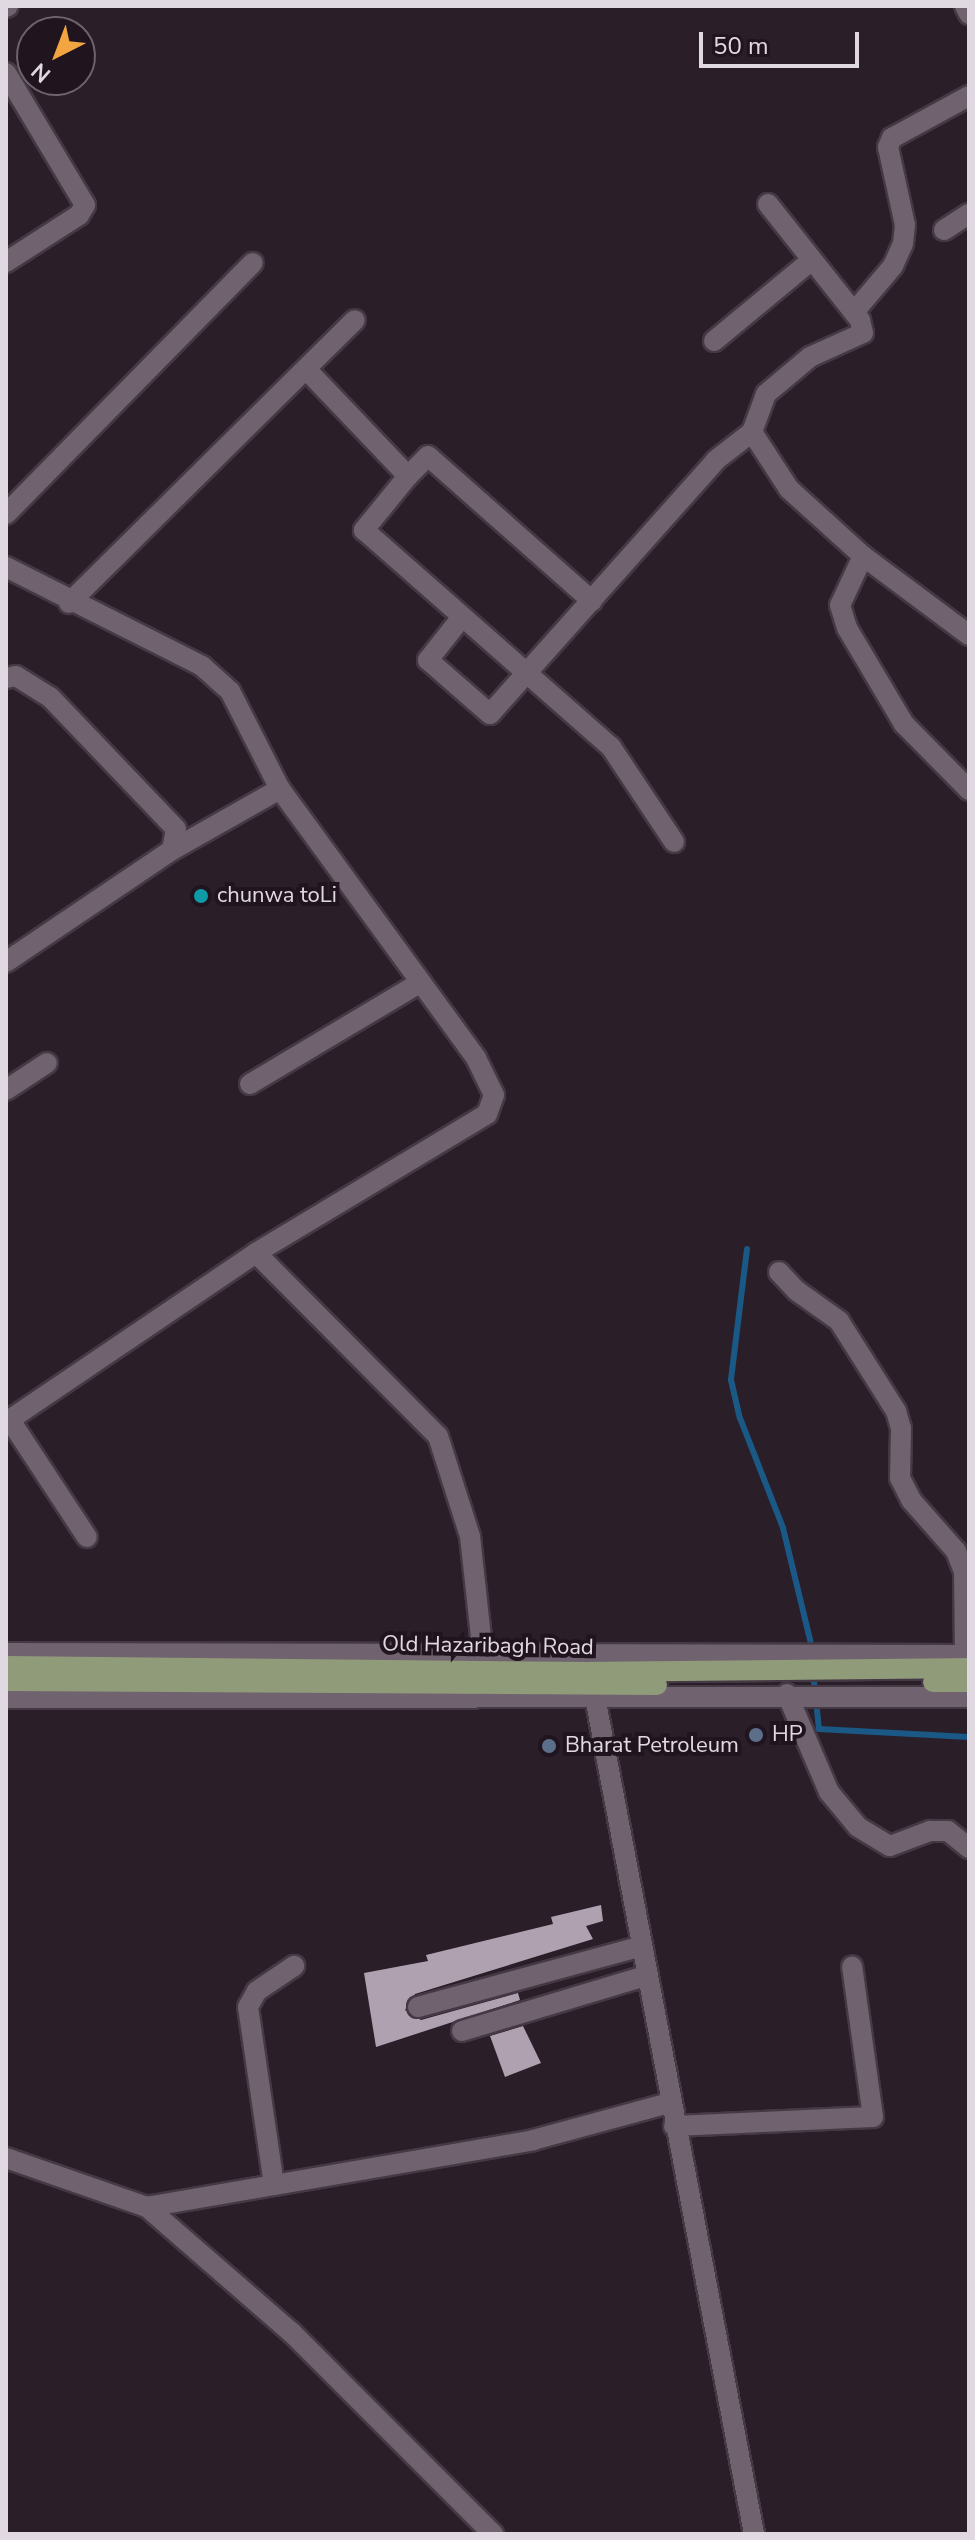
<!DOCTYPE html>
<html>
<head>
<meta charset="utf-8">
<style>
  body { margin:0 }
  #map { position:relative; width:975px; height:2540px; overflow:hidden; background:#2a1e29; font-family:"Nunito Sans",sans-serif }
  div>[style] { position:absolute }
  .stream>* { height:6px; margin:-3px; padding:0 3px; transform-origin:3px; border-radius:3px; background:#1a5986 }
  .building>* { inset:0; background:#b0a1b0 }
  .roads { filter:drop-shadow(2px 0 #443944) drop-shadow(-2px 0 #443944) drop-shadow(0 2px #443944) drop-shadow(0 -2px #443944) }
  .minor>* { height:20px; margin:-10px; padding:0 10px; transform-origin:10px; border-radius:10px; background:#70626f }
  .major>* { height:20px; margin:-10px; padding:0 10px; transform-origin:10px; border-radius:10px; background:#909b7a }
  .dots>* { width:22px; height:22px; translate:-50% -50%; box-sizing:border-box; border:4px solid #20141f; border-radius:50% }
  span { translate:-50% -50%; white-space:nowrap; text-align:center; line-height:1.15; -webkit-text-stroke:8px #20141f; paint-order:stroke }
  .poi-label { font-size:22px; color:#e1d9e1 }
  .left { translate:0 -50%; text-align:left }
  .street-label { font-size:22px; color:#e1d9e1 }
  .frame { position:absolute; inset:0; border:8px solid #e1d9e1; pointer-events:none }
  .north { position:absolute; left:16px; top:16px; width:80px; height:80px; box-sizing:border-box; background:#20141f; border:2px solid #6d636d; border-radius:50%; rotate:222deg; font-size:22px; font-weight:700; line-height:32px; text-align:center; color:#e1d9e1 }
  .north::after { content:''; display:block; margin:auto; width:28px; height:36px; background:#f2a541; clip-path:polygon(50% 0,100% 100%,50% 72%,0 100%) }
  .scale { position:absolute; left:699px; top:32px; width:160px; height:36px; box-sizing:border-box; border:4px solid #e1d9e1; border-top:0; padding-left:10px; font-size:24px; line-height:28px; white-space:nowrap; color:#e1d9e1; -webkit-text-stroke:6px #20141f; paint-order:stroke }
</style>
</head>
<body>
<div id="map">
  <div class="stream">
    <div style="left:747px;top:1249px;width:132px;rotate:97deg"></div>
    <div style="left:731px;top:1380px;width:39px;rotate:77deg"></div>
    <div style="left:740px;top:1418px;width:118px;rotate:68.6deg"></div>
    <div style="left:783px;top:1528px;width:128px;rotate:76.4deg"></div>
    <div style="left:813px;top:1672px;width:57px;rotate:84deg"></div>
    <div style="left:819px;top:1729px;width:150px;rotate:3.1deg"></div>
  </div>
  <div class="building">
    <div style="clip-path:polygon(601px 1905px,603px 1921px,586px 1926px,593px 1939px,415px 1994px,405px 2010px,421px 2020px,518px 1993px,520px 2000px,376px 2047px,364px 1973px,428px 1961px,426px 1955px,553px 1924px,551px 1917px)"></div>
    <div style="clip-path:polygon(523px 2026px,541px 2063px,505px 2077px,490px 2036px)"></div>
  </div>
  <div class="roads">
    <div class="minor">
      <div style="left:965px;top:6px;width:9px;rotate:63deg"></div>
      <div style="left:6px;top:7px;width:2px;rotate:-27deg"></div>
      <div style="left:6px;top:73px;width:154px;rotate:59.1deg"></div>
      <div style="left:85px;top:205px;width:12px;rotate:121deg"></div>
      <div style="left:79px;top:215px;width:87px;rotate:147.2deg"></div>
      <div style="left:768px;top:204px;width:148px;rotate:51.6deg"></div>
      <div style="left:860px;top:320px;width:13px;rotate:77deg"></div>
      <div style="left:863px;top:333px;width:58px;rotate:155.6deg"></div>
      <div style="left:810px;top:357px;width:57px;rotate:139.9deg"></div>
      <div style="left:766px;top:394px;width:40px;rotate:110.2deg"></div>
      <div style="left:752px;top:432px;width:68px;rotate:57deg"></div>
      <div style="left:789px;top:489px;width:100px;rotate:42.2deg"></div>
      <div style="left:863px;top:556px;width:132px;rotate:36.7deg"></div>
      <div style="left:944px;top:230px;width:30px;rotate:-33deg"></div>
      <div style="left:854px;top:312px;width:60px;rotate:-49.7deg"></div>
      <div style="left:893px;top:266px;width:24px;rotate:-66deg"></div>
      <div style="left:903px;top:244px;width:19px;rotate:-84deg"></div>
      <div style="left:905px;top:225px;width:80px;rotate:-102.3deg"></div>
      <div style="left:888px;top:147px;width:10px;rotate:-66deg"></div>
      <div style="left:892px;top:138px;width:88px;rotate:-28.6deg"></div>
      <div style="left:714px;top:341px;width:127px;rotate:-39.6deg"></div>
      <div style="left:306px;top:369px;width:148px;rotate:46.4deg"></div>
      <div style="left:408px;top:476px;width:70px;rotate:129.2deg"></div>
      <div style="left:364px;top:530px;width:329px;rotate:41.3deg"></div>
      <div style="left:611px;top:747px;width:114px;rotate:56.4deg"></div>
      <div style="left:408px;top:476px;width:28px;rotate:-45deg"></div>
      <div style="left:428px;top:456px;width:219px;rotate:41.5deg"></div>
      <div style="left:6px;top:514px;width:352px;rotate:-45.5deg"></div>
      <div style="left:863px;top:556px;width:54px;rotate:115.1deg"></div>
      <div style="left:840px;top:605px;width:24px;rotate:73deg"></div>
      <div style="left:847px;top:628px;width:112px;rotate:59.3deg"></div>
      <div style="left:904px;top:724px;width:93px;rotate:45.4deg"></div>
      <div style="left:6px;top:567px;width:220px;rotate:26.8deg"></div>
      <div style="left:202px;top:666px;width:38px;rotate:42deg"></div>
      <div style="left:230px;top:691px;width:110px;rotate:63deg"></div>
      <div style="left:280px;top:789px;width:333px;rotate:53.9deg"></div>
      <div style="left:476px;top:1058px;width:41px;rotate:64.1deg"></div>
      <div style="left:494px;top:1095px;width:20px;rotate:110deg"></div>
      <div style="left:487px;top:1114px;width:270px;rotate:149deg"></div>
      <div style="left:256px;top:1253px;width:302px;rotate:145.9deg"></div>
      <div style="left:69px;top:603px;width:402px;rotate:-44.7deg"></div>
      <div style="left:462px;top:617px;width:55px;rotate:128.3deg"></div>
      <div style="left:428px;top:660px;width:82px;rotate:41.1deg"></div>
      <div style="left:490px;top:714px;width:340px;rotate:-48.3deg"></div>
      <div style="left:716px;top:460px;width:46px;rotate:-37.9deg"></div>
      <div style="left:6px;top:678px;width:10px;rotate:-11deg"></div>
      <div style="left:16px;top:676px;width:40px;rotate:32deg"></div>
      <div style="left:50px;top:697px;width:182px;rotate:46.3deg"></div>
      <div style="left:176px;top:829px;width:21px;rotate:101deg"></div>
      <div style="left:172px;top:850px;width:200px;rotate:146deg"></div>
      <div style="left:172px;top:850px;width:124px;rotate:-29.5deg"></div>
      <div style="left:250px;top:1084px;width:199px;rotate:-30.8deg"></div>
      <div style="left:6px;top:1090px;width:49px;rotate:-33.4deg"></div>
      <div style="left:256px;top:1253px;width:258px;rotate:45.2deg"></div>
      <div style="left:438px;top:1436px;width:105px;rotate:72.3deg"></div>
      <div style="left:470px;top:1536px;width:121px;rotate:83.8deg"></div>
      <div style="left:779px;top:1272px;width:26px;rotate:47deg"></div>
      <div style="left:797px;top:1291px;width:52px;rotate:35.5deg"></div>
      <div style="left:839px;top:1321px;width:107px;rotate:57.7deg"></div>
      <div style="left:896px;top:1411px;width:18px;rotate:74deg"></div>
      <div style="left:901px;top:1428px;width:50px;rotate:91.1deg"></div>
      <div style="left:900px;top:1478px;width:25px;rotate:63deg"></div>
      <div style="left:911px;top:1500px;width:68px;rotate:48.6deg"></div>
      <div style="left:956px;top:1551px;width:22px;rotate:69deg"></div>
      <div style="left:964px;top:1572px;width:83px;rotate:89.3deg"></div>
      <div style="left:10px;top:1420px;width:140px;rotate:56.7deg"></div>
      <div style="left:6px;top:1653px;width:963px;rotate:0.12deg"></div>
      <div style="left:787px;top:1694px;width:107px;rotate:66.8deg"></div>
      <div style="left:829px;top:1792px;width:45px;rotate:50.4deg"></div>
      <div style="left:858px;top:1827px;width:37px;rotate:31deg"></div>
      <div style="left:890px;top:1846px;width:43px;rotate:-20.6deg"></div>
      <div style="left:930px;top:1831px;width:18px"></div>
      <div style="left:948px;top:1831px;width:27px;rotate:39deg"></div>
      <div style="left:595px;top:1697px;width:852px;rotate:79.24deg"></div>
      <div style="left:6px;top:1698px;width:963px;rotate:-0.06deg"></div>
      <div style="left:418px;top:2007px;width:229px;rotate:-15.2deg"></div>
      <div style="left:462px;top:2031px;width:191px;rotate:-16.7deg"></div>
      <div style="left:674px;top:2126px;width:199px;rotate:-2.6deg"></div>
      <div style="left:873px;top:2117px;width:152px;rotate:-97.9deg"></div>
      <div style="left:6px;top:2158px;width:149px;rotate:19.2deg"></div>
      <div style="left:147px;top:2207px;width:191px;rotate:41deg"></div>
      <div style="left:291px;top:2332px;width:286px;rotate:45deg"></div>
      <div style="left:274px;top:2185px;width:180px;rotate:-98.3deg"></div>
      <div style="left:248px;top:2007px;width:18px;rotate:-61deg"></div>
      <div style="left:257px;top:1991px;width:45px;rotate:-34deg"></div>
      <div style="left:147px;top:2207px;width:392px;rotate:-9.8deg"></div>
      <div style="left:533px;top:2140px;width:141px;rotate:-15.2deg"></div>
    </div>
    <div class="major">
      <div style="left:6px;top:1666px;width:584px;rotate:0.59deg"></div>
      <div style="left:590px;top:1672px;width:379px;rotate:-0.6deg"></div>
      <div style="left:6px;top:1681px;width:651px;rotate:0.35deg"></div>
      <div style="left:933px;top:1682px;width:36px"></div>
    </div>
  </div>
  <div class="dots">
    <div style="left:201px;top:896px;background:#0f9aa8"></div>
    <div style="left:756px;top:1735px;background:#5c6f8a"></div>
    <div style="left:549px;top:1746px;background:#5c6f8a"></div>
  </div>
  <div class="poi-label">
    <span class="left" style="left:217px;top:896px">chunwa toLi</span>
    <span class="left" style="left:772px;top:1735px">HP</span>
    <span class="left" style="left:565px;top:1746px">Bharat Petroleum</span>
  </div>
  <div class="street-label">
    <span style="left:488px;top:1646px;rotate:1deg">Old Hazaribagh Road</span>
  </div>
  <div class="frame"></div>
  <div class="north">N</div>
  <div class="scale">50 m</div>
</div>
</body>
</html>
